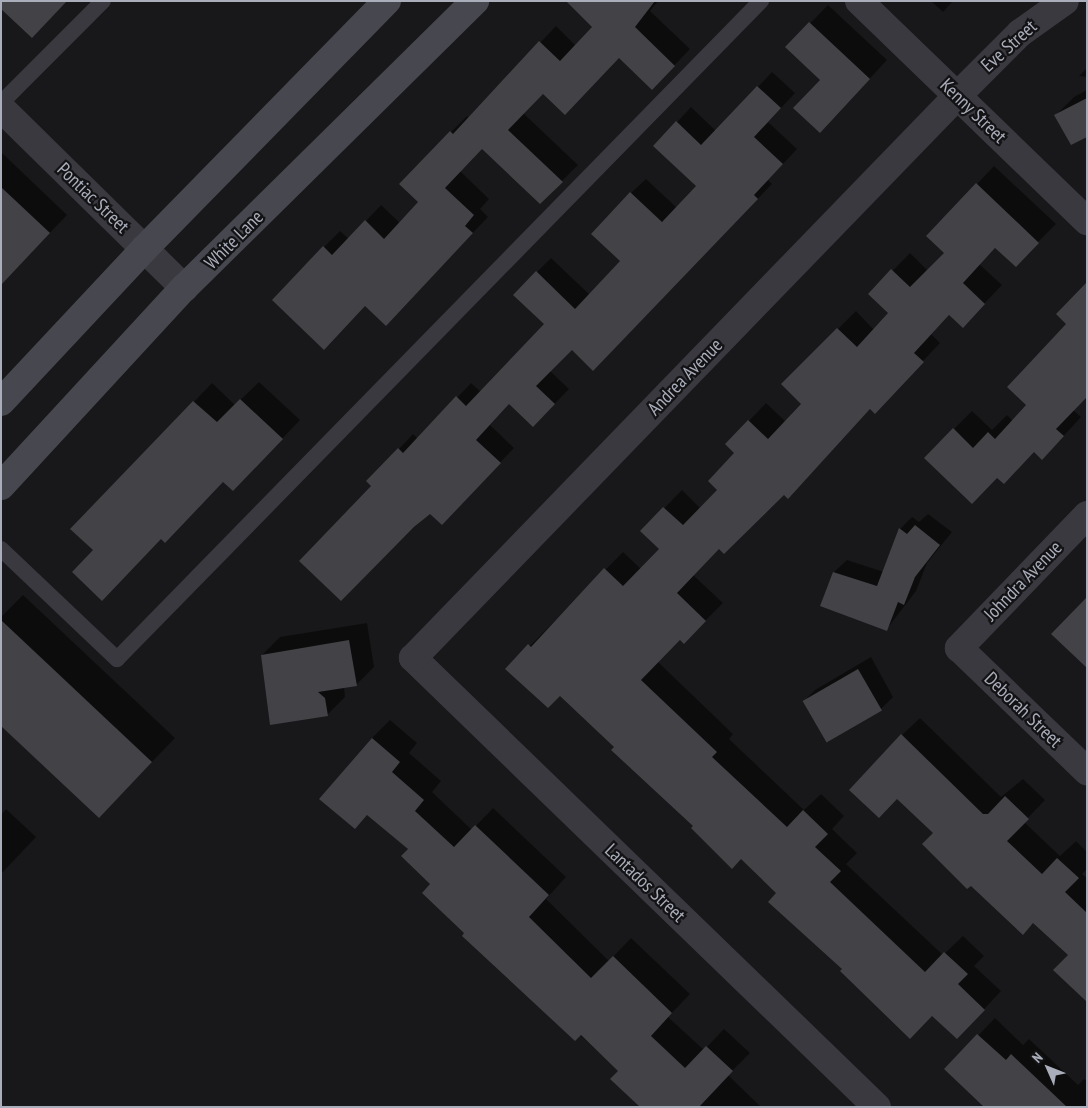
<!DOCTYPE html>
<html>
<head>
<meta charset="utf-8">
<style>
  body { margin:0 }
  #map { position:relative; width:1088px; height:1108px; overflow:hidden; background:#18181a; font-family:"PT Sans Narrow",sans-serif }
  div>[style] { position:absolute }
  .shadow>* { inset:0; background:#0007 }
  .building>* { inset:0; background:#424247; transform-origin:0 0 }
  .service>* { height:16px; margin:-8px; padding:0 8px; transform-origin:8px; border-radius:8px; background:#39393f }
  .minor>* { height:28px; margin:-14px; padding:0 14px; transform-origin:14px; border-radius:14px; background:#39393f }
  .secondary>* { height:28px; margin:-14px; padding:0 14px; transform-origin:14px; border-radius:14px; background:#47484f }
  span { translate:-50% -50%; white-space:nowrap; text-align:center; line-height:1.15; -webkit-text-stroke:4.5px #131315; paint-order:stroke }
  .street-label { font-size:19px; color:#aaadba }
  .frame { position:absolute; inset:0; border:2px solid #aaadba; pointer-events:none }
  .north { position:absolute; left:1023px; top:1043px; width:50px; height:50px; -webkit-text-stroke:4px #131315; paint-order:stroke; rotate:314deg; font-size:14px; font-weight:700; line-height:20px; text-align:center; color:#aaadba }
  .north::after { content:''; display:block; margin:auto; width:18px; height:22px; background:#aaadba; clip-path:polygon(50% 0,100% 100%,50% 72%,0 100%) }
</style>
</head>
<body>
<div id="map">
  <div class="shadow">
    <div style="clip-path:polygon(582px 1px,658px 1px,650px 11px,690px 49px,668px 72px,619px 57px,543px 92px,523px 113px,578px 165px,540px 203px,482px 148px,460px 171px,489px 199px,480px 209px,488px 217px,386px 324px,324px 247px,340px 231px,349px 239px,381px 205px,400px 223px,419px 202px,401px 184px,451px 132px,467px 116px,469px 118px,556px 26px,576px 46px,594px 27px)"></div>
    <div style="clip-path:polygon(931px 1px,953px 1px,943px 12px)"></div>
    <div style="clip-path:polygon(828px 5px,887px 60px,838px 113px,822px 80px,787px 47px)"></div>
    <div style="clip-path:polygon(1087px 68px,1087px 77px,1079px 76px)"></div>
    <div style="clip-path:polygon(772px 72px,795px 93px,768px 122px,797px 149px,768px 180px,772px 184px,608px 354px,572px 348px,550px 371px,569px 389px,533px 426px,509px 403px,490px 425px,514px 448px,456px 508px,430px 512px,341px 599px,373px 486px,399px 449px,413px 434px,418px 439px,471px 383px,481px 392px,545px 324px,537px 272px,551px 258px,590px 295px,622px 261px,592px 234px,631px 193px,646px 179px,677px 208px,698px 186px,655px 146px,691px 107px,716px 131px)"></div>
    <div style="clip-path:polygon(1087px 90px,1087px 135px,1056px 115px,1074px 97px)"></div>
    <div style="clip-path:polygon(1px 152px,67px 215px,21px 263px,1px 279px)"></div>
    <div style="clip-path:polygon(994px 166px,1056px 224px,1015px 265px,996px 247px,979px 264px,1002px 285px,980px 308px,950px 314px,931px 334px,940px 343px,892px 394px,871px 408px,805px 480px,784px 493px,719px 547px,693px 575px,723px 603px,684px 642px,681px 639px,658px 662px,733px 734px,729px 739px,804px 810px,821px 794px,844px 816px,832px 829px,857px 853px,846px 864px,943px 955px,963px 936px,984px 956px,974px 966px,1001px 991px,974px 1020px,933px 1015px,844px 969px,778px 893px,741px 858px,695px 826px,560px 694px,507px 669px,623px 552px,641px 569px,661px 549px,642px 531px,682px 490px,701px 509px,719px 490px,736px 452px,727px 444px,766px 403px,786px 422px,803px 404px,783px 384px,856px 311px,874px 330px,890px 313px,870px 294px,910px 253px,928px 271px,946px 253px,928px 236px)"></div>
    <div style="clip-path:polygon(1087px 285px,1073px 410px,1081px 417px,1060px 440px,1034px 450px,1003px 482px,954px 429px,972px 411px,992px 430px,1007px 415px,1013px 421px,1027px 405px)"></div>
    <div style="clip-path:polygon(259px 382px,300px 420px,251px 471px,224px 480px,161px 537px,94px 550px,72px 529px,212px 383px,235px 405px)"></div>
    <div style="clip-path:polygon(928px 514px,952px 532px,927px 563px,916px 591px,886px 630px,822px 605px,834px 572px,847px 560px,884px 572px,900px 529px,912px 517px,919px 522px)"></div>
    <div style="clip-path:polygon(23px 595px,175px 738px,122px 793px,1px 724px,1px 617px)"></div>
    <div style="clip-path:polygon(367px 623px,374px 667px,356px 685px,344px 687px,345px 697px,327px 715px,262px 655px,280px 637px)"></div>
    <div style="clip-path:polygon(871px 657px,893px 697px,881px 709px,803px 702px,815px 690px)"></div>
    <div style="clip-path:polygon(920px 718px,1001px 797px,1023px 779px,1045px 800px,1024px 822px,1060px 856px,1076px 841px,1087px 852px,1087px 869px,1082px 874px,1087px 878px,1087px 1001px,1069px 955px,934px 833px,902px 735px)"></div>
    <div style="clip-path:polygon(390px 720px,417px 743px,409px 753px,441px 781px,432px 792px,472px 830px,493px 808px,566px 877px,546px 899px,609px 961px,631px 938px,690px 994px,668px 1017px,704px 1050px,724px 1029px,750px 1053px,728px 1075px,761px 1107px,643px 1107px,620px 1071px,466px 933px,410px 849px,368px 814px,355px 827px,372px 738px)"></div>
    <div style="clip-path:polygon(6px 809px,36px 837px,1px 874px,1px 815px)"></div>
    <div style="clip-path:polygon(995px 1018px,1023px 1045px,1029px 1039px,1078px 1085px,1084px 1079px,1087px 1081px,1087px 1107px,985px 1107px,946px 1069px)"></div>
  </div>
  <div class="building">
    <div style="clip-path:polygon(1px 1px,67px 1px,32px 38px,1px 9px)"></div>
    <div style="clip-path:polygon(566px 1px,655px 1px,635px 27px,675px 66px,652px 90px,619px 58px,565px 115px,543px 94px,508px 130px,563px 182px,540px 204px,482px 149px,445px 188px,474px 215px,465px 226px,473px 233px,386px 326px,365px 306px,324px 350px,272px 300px,323px 246px,332px 255px,365px 220px,384px 239px,418px 202px,399px 184px,450px 131px,453px 134px,539px 41px,560px 61px,592px 27px)"></div>
    <div style="clip-path:polygon(809px 22px,870px 79px,820px 133px,793px 108px,820px 80px,785px 47px)"></div>
    <div style="clip-path:polygon(757px 86px,781px 108px,754px 137px,783px 164px,754px 195px,758px 199px,593px 371px,572px 350px,536px 386px,555px 404px,533px 427px,509px 404px,476px 440px,501px 463px,442px 525px,430px 514px,414px 527px,341px 601px,299px 561px,371px 486px,366px 481px,398px 448px,403px 453px,456px 396px,466px 406px,544px 324px,513px 295px,536px 271px,575px 309px,620px 261px,591px 234px,630px 192px,662px 222px,696px 186px,653px 146px,676px 121px,701px 145px)"></div>
    <div style="clip-path:polygon(1087px 98px,1087px 137px,1071px 145px,1054px 115px)"></div>
    <div style="clip-path:polygon(976px 183px,1039px 243px,1016px 267px,995px 248px,963px 283px,985px 304px,963px 328px,949px 315px,914px 353px,924px 362px,875px 414px,870px 409px,788px 499px,784px 495px,724px 554px,719px 549px,677px 593px,706px 621px,684px 644px,680px 640px,641px 680px,717px 752px,712px 757px,787px 827px,803px 810px,828px 834px,815px 847px,841px 871px,830px 882px,925px 972px,944px 952px,968px 974px,958px 984px,985px 1010px,957px 1039px,932px 1016px,910px 1039px,840px 971px,842px 969px,768px 902px,776px 893px,741px 859px,732px 869px,691px 828px,693px 826px,611px 750px,614px 747px,560px 696px,548px 708px,505px 669px,528px 644px,531px 647px,604px 568px,623px 586px,659px 549px,640px 531px,663px 507px,683px 525px,717px 490px,708px 481px,734px 453px,725px 444px,748px 420px,768px 439px,801px 404px,781px 384px,837px 328px,857px 347px,888px 313px,868px 294px,891px 269px,910px 287px,944px 253px,926px 236px)"></div>
    <div style="clip-path:polygon(1px 187px,50px 233px,1px 285px)"></div>
    <div style="clip-path:polygon(1087px 282px,1087px 397px,1056px 429px,1064px 436px,1042px 460px,1034px 452px,1004px 484px,997px 478px,972px 504px,924px 458px,953px 428px,973px 448px,988px 432px,995px 439px,1026px 405px,1007px 387px,1066px 324px,1056px 314px)"></div>
    <div style="clip-path:polygon(240px 399px,283px 439px,233px 491px,223px 482px,165px 543px,161px 539px,102px 601px,72px 572px,93px 550px,70px 529px,193px 401px,217px 422px)"></div>
    <div style="clip-path:polygon(915px 525px,940px 545px,915px 577px,904px 605px,898px 602px,887px 631px,820px 606px,833px 572px,877px 586px,899px 528px,907px 534px)"></div>
    <div style="clip-path:polygon(1087px 597px,1087px 668px,1051px 634px)"></div>
    <div style="clip-path:polygon(1px 620px,152px 762px,99px 818px,1px 726px)"></div>
    <div style="clip-path:polygon(349px 640px,357px 686px,318px 692px,325px 698px,328px 716px,270px 725px,261px 655px)"></div>
    <div style="left:858px;top:669px;width:48px;height:64px;rotate:60deg"></div>
    <div style="clip-path:polygon(901px 734px,983px 814px,988px 814px,1005px 796px,1029px 819px,1007px 841px,1042px 874px,1057px 858px,1079px 878px,1065px 892px,1087px 913px,1087px 1002px,1053px 970px,1068px 955px,1033px 923px,1023px 935px,971px 886px,967px 889px,922px 844px,933px 833px,897px 799px,879px 818px,849px 790px)"></div>
    <div style="clip-path:polygon(372px 738px,400px 762px,392px 772px,424px 800px,415px 811px,454px 847px,475px 825px,549px 895px,529px 917px,591px 978px,613px 956px,672px 1013px,651px 1036px,685px 1068px,706px 1046px,733px 1071px,699px 1107px,640px 1107px,610px 1079px,618px 1071px,581px 1035px,575px 1041px,462px 936px,464px 933px,422px 893px,430px 884px,401px 856px,408px 849px,367px 815px,355px 829px,319px 799px)"></div>
    <div style="clip-path:polygon(977px 1034px,1006px 1060px,1011px 1054px,1067px 1107px,984px 1107px,944px 1069px)"></div>
  </div>
  <div class="service">
    <div style="left:1px;top:103px;width:144px;rotate:-45deg"></div>
    <div style="left:1px;top:549px;width:160px;rotate:43.5deg"></div>
    <div style="left:117px;top:659px;width:921px;rotate:-45.62deg"></div>
  </div>
  <div class="minor">
    <div style="left:859px;top:1px;width:317px;rotate:44deg"></div>
    <div style="left:1px;top:108px;width:257px;rotate:44.5deg"></div>
    <div style="left:1087px;top:515px;width:185px;rotate:133.9deg"></div>
    <div style="left:959px;top:648px;width:178px;rotate:43.9deg"></div>
    <div style="left:877px;top:1107px;width:646px;rotate:-135.94deg"></div>
    <div style="left:413px;top:658px;width:782px;rotate:-45.93deg"></div>
    <div style="left:957px;top:96px;width:89px;rotate:-45deg"></div>
    <div style="left:1020px;top:33px;width:55px;rotate:-35.4deg"></div>
  </div>
  <div class="secondary">
    <div style="left:1px;top:402px;width:211px;rotate:-46.9deg"></div>
    <div style="left:145px;top:248px;width:346px;rotate:-45.6deg"></div>
    <div style="left:1px;top:486px;width:270px;rotate:-47.3deg"></div>
    <div style="left:184px;top:288px;width:409px;rotate:-44.6deg"></div>
  </div>
  <div class="street-label">
    <span style="left:1009px;top:46px;rotate:-42deg">Eve Street</span>
    <span style="left:973px;top:111px;rotate:44deg">Kenny Street</span>
    <span style="left:93px;top:198px;rotate:44deg">Pontiac Street</span>
    <span style="left:234px;top:240px;rotate:-45deg">White Lane</span>
    <span style="left:685px;top:377px;rotate:-46deg">Andrea Avenue</span>
    <span style="left:1023px;top:581px;rotate:-46deg">Johndra Avenue</span>
    <span style="left:1023px;top:710px;rotate:44deg">Deborah Street</span>
    <span style="left:645px;top:883px;rotate:44deg">Lantados Street</span>
  </div>
  <div class="frame"></div>
  <div class="north">N</div>
</div>
</body>
</html>
